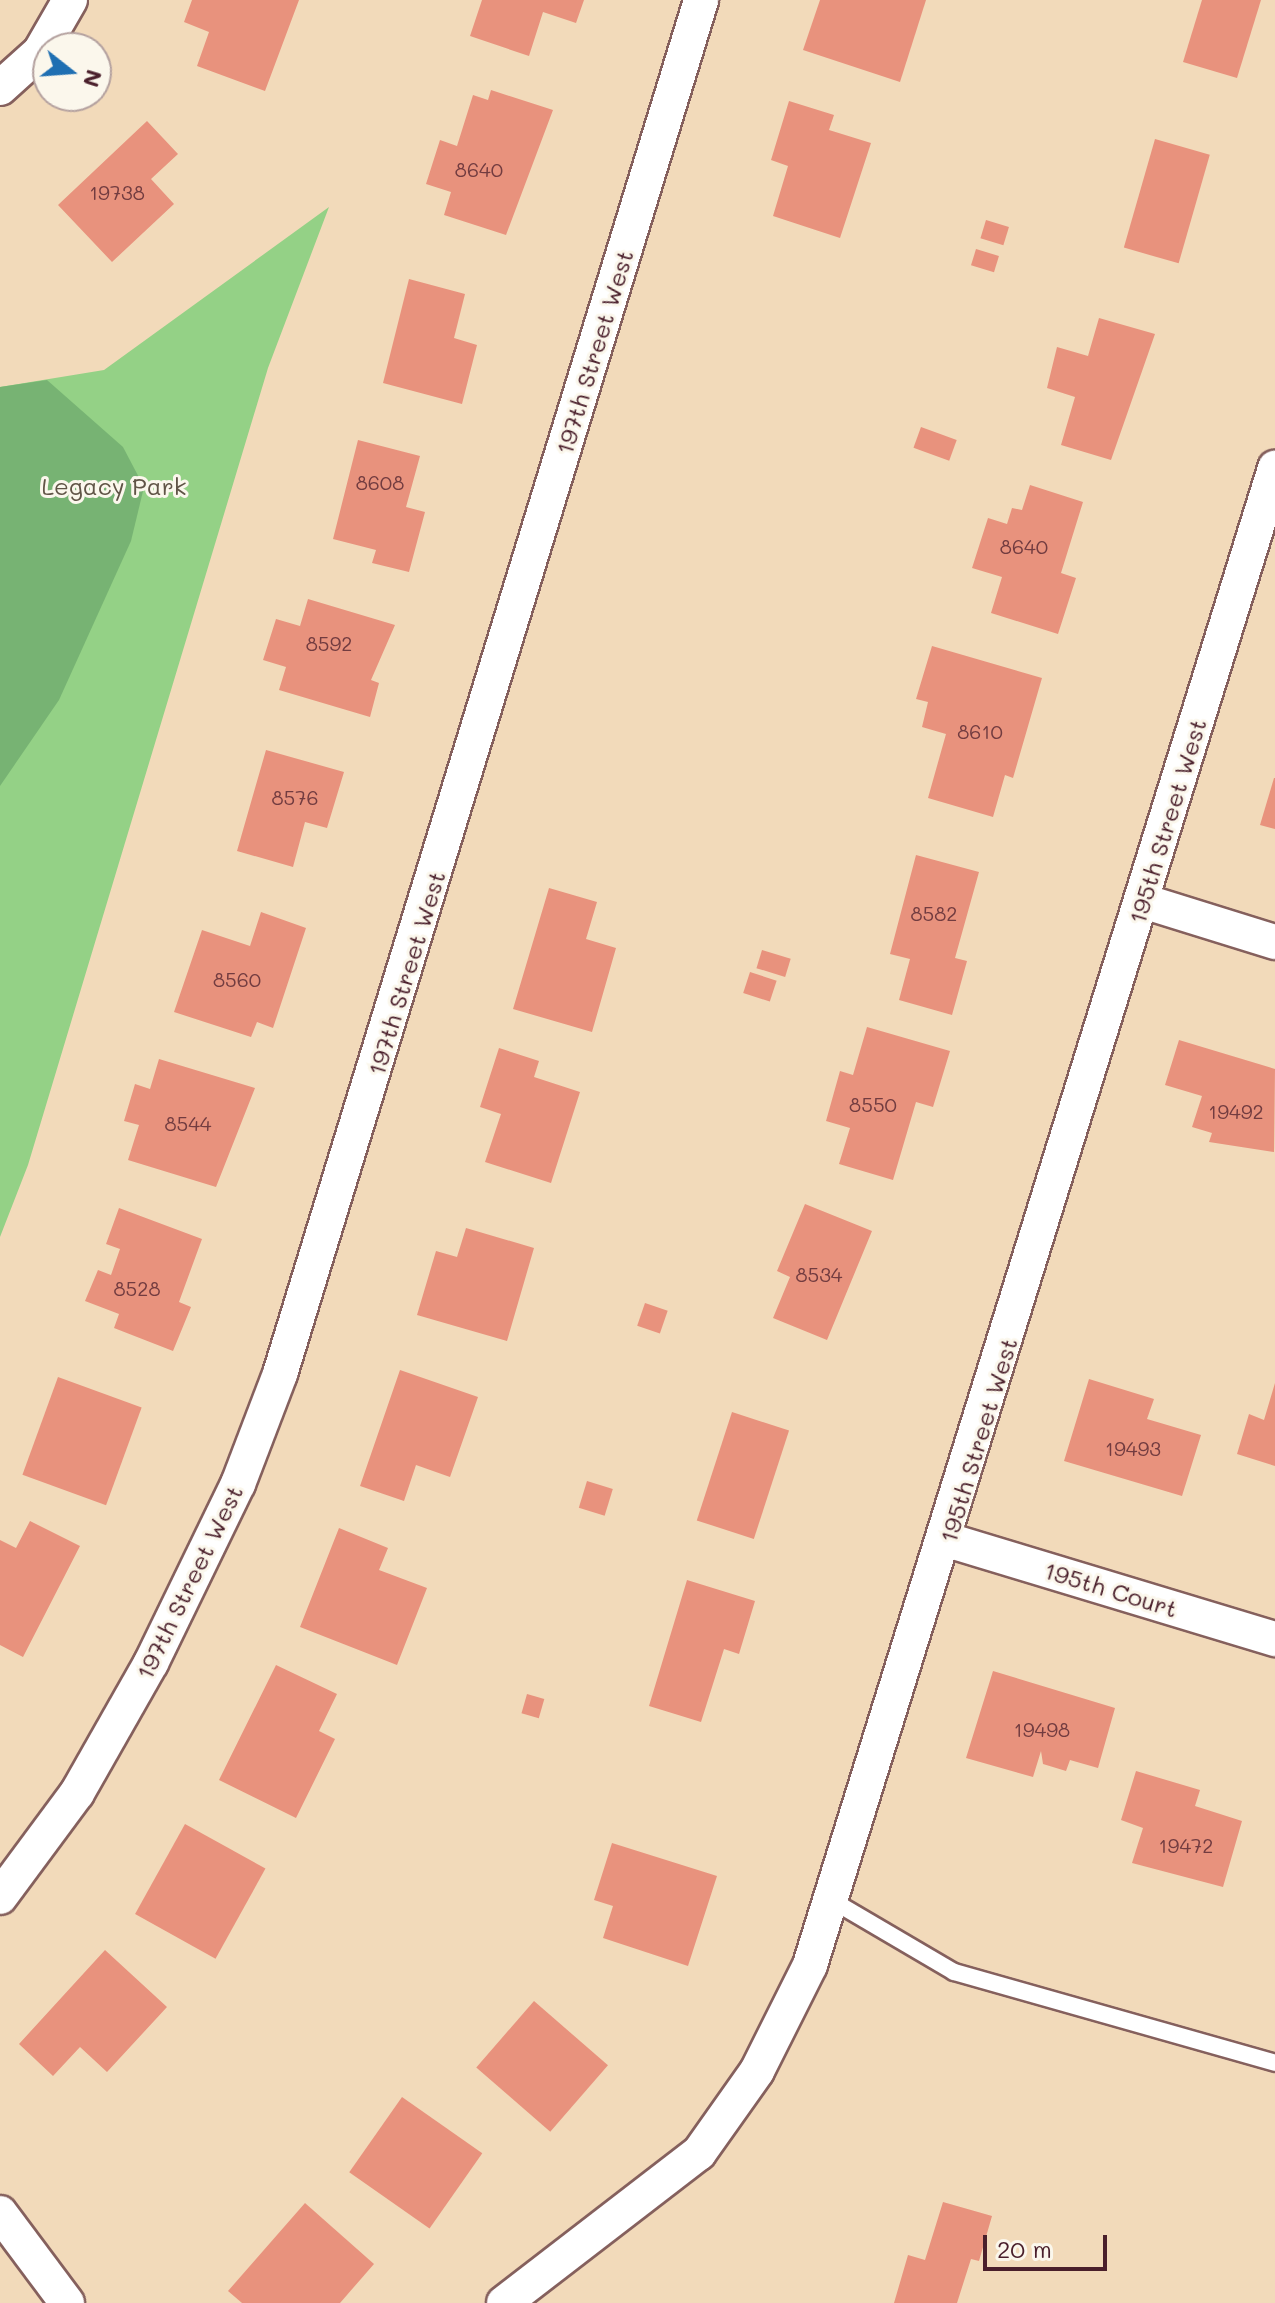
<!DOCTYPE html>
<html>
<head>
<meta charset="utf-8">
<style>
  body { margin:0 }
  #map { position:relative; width:1275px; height:2303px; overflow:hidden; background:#f2daba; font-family:Mali,sans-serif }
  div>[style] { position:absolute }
  .green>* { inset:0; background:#94d186 }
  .forest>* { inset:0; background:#77b373 }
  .building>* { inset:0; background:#e8927d; transform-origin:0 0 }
  .roads { filter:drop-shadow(2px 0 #85605d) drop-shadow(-2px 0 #85605d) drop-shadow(0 2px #85605d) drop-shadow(0 -2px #85605d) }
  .service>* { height:16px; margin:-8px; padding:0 8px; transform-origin:8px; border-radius:8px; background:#fff }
  .minor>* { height:34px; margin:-17px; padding:0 17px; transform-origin:17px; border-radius:17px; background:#fff }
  span { translate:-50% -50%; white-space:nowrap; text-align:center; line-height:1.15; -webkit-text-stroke:6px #fbf7ec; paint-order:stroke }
  .number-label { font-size:20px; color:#723c40 }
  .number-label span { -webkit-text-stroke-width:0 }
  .street-label { font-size:24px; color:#4a1f2b }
  .park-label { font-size:24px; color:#605446 }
  .north { position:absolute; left:32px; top:32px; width:80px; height:80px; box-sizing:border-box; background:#fbf7ec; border:2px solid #b4a19f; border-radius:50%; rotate:107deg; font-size:22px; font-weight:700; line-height:32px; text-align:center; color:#4a1f2b }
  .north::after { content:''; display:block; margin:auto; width:28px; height:36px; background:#1f6fb2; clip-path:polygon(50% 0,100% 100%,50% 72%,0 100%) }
  .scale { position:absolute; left:983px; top:2235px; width:124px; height:36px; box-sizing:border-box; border:4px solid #4a1f2b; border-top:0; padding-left:10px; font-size:24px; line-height:28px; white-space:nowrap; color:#4a1f2b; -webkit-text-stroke:6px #fbf7ec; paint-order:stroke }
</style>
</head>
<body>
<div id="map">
  <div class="green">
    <div style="clip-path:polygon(329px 207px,268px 368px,28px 1165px,0 1237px,0 387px,104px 370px)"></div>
  </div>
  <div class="forest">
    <div style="clip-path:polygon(47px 380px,123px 447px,144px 487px,131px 541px,59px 700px,0 786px,0 387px)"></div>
  </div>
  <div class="building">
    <div style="clip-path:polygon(192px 0,299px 0,265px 91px,197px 66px,209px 32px,184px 22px)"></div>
    <div style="clip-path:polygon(482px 0,584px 0,576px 23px,543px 12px,529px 56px,470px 36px)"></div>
    <div style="clip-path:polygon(820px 0,926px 0,900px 82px,803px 50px)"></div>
    <div style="clip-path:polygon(1202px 0,1261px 0,1237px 78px,1183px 62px)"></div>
    <div style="clip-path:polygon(491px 90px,553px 110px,506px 235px,444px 215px,451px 192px,426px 184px,440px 140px,457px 146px,473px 95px,488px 100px)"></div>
    <div style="clip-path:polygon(789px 101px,834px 115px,829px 130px,871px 143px,840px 238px,773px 216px,788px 166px,771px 160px)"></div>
    <div style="clip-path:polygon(147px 121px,178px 154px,151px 179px,174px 204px,112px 262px,58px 205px)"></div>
    <div style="left:1155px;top:139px;width:57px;height:113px;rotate:16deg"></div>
    <div style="left:986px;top:220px;width:24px;height:19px;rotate:17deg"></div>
    <div style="left:976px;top:249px;width:24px;height:17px;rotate:17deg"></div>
    <div style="clip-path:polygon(409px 279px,465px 294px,454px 338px,477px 345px,462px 404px,383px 383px)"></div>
    <div style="clip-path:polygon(1099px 318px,1155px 334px,1111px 460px,1061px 445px,1075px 397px,1047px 388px,1057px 347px,1088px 356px)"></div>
    <div style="left:921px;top:427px;width:38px;height:22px;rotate:20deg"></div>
    <div style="clip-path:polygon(358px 440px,420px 456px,406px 507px,425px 512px,409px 572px,372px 563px,376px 550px,333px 539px)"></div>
    <div style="clip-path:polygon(1030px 485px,1083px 502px,1061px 573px,1076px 578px,1058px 634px,991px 613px,1002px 577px,972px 568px,988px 518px,1007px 524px,1012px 508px,1022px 510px)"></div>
    <div style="clip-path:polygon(308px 599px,395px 625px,371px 680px,379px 683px,370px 717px,279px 690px,286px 667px,263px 660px,276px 619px,300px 626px)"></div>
    <div style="clip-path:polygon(932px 646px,1042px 678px,1013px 778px,1005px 775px,993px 817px,928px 798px,946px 734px,922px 727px,928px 702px,916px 699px)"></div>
    <div style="clip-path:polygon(266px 750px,344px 772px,327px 828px,305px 822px,293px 867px,237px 851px)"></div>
    <div style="clip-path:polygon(1274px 778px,1275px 778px,1275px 829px,1260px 825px)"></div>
    <div style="clip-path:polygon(916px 855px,979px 872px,955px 958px,967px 961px,952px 1015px,899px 1000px,910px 959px,890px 954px)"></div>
    <div style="clip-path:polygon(549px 888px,597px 902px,586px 939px,616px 948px,592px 1032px,513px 1009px)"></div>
    <div style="clip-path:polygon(261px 912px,306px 928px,273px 1028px,257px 1022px,251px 1037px,174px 1012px,202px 930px,250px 946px)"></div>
    <div style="left:762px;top:950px;width:30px;height:19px;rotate:17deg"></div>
    <div style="left:750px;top:972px;width:28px;height:22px;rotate:18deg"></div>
    <div style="clip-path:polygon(867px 1027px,950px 1051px,933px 1107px,916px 1102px,893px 1180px,839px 1164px,850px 1128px,826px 1121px,840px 1071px,853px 1075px)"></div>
    <div style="clip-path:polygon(1179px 1040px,1275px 1069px,1274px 1152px,1209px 1142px,1212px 1133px,1192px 1127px,1202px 1096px,1165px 1085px)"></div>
    <div style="clip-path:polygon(499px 1048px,539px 1061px,534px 1077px,580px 1092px,551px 1183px,485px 1162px,501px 1114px,480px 1107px)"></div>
    <div style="clip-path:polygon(159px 1059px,255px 1088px,216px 1187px,128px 1160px,139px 1125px,124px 1121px,135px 1084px,150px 1089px)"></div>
    <div style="clip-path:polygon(805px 1204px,872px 1231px,827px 1340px,773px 1318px,790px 1277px,777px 1271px)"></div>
    <div style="clip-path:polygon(119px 1208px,202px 1239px,179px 1302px,191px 1307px,173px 1351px,114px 1328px,119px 1314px,85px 1301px,98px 1270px,111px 1275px,120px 1249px,106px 1244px)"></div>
    <div style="clip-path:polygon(466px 1228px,534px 1248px,507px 1341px,417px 1315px,436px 1251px,457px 1257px)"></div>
    <div style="left:645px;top:1303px;width:24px;height:24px;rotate:19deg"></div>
    <div style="clip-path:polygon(400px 1370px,478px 1397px,450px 1477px,416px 1465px,404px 1501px,360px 1486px)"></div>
    <div style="left:58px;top:1377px;width:89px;height:104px;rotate:20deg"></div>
    <div style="clip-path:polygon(1089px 1379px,1154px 1399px,1147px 1419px,1201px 1435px,1182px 1496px,1064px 1461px)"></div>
    <div style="clip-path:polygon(1275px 1383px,1275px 1466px,1237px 1454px,1249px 1414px,1264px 1420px)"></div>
    <div style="left:732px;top:1412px;width:60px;height:114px;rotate:18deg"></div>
    <div style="left:587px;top:1481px;width:27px;height:28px;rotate:17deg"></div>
    <div style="clip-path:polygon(30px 1521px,80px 1546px,23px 1657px,0 1645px,0 1540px,16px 1548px)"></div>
    <div style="clip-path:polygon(339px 1528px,388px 1548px,379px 1570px,427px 1588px,397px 1665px,300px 1627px)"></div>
    <div style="clip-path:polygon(687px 1580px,755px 1601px,739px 1654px,724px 1649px,701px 1722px,649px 1706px)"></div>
    <div style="clip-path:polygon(276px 1665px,337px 1694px,319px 1731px,335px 1739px,296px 1818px,219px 1780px)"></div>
    <div style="clip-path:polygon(993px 1671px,1115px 1708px,1098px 1768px,1070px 1760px,1066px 1771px,1043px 1764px,1041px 1751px,1033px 1777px,966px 1758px)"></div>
    <div style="left:527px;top:1694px;width:18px;height:20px;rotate:16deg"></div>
    <div style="clip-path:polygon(1136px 1771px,1200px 1790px,1195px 1806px,1242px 1821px,1223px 1887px,1132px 1863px,1143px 1828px,1121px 1820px)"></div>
    <div style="left:185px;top:1824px;width:92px;height:103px;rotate:29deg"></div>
    <div style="clip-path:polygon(612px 1843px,717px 1876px,688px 1966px,603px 1938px,613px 1906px,594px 1900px)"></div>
    <div style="clip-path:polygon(105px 1950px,167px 2007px,107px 2072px,80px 2047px,53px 2076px,19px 2044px)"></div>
    <div style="left:534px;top:2001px;width:98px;height:88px;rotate:41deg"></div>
    <div style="left:402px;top:2097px;width:98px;height:92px;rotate:35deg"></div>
    <div style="clip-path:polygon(943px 2202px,992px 2216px,979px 2261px,971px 2259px,957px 2303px,894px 2303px,908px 2255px,925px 2260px)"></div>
    <div style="clip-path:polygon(305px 2203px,374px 2264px,340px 2303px,242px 2303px,228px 2291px)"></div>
  </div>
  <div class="roads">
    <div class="service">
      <div style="left:833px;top:1901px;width:140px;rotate:30.4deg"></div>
      <div style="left:954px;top:1972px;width:334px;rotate:15.8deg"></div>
    </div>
    <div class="minor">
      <div style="left:0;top:88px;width:54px;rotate:-42deg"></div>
      <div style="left:40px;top:52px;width:60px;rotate:-60deg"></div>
      <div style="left:1143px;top:901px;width:138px;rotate:17.3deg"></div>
      <div style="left:947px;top:1540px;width:343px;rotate:16.8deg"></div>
      <div style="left:0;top:1897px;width:129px;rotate:-53.5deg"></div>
      <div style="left:77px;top:1793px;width:150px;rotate:-60.4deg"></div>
      <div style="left:151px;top:1663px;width:199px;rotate:-64.1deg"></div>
      <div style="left:238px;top:1484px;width:118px;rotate:-69.1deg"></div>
      <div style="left:280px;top:1374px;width:1437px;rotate:-72.96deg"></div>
      <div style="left:0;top:2213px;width:112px;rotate:53.3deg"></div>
      <div style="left:504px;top:2303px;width:246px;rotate:-37.6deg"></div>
      <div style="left:699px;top:2153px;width:100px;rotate:-54.7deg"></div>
      <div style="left:757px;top:2071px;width:119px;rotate:-63.4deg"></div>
      <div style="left:810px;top:1965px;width:1568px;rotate:-72.74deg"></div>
    </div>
  </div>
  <div class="number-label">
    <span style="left:479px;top:169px">8640</span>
    <span style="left:117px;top:192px">19738</span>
    <span style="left:380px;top:482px">8608</span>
    <span style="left:1024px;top:546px">8640</span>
    <span style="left:329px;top:643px">8592</span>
    <span style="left:980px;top:731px">8610</span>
    <span style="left:295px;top:797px">8576</span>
    <span style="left:934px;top:913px">8582</span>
    <span style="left:237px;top:979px">8560</span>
    <span style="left:873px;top:1104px">8550</span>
    <span style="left:1236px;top:1111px">19492</span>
    <span style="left:188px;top:1123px">8544</span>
    <span style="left:819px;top:1274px">8534</span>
    <span style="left:137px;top:1288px">8528</span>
    <span style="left:1133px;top:1448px">19493</span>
    <span style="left:1042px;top:1729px">19498</span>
    <span style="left:1186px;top:1845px">19472</span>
  </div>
  <div class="street-label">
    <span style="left:594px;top:352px;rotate:-73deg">197th Street West</span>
    <span style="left:1167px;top:821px;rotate:-73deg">195th Street West</span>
    <span style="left:406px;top:973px;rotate:-73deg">197th Street West</span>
    <span style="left:978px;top:1440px;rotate:-73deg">195th Street West</span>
    <span style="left:189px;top:1582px;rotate:-64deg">197th Street West</span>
    <span style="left:1111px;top:1589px;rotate:17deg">195th Court</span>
  </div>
  <div class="park-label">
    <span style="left:114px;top:486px">Legacy Park</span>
  </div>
  <div class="north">N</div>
  <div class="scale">20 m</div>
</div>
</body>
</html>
